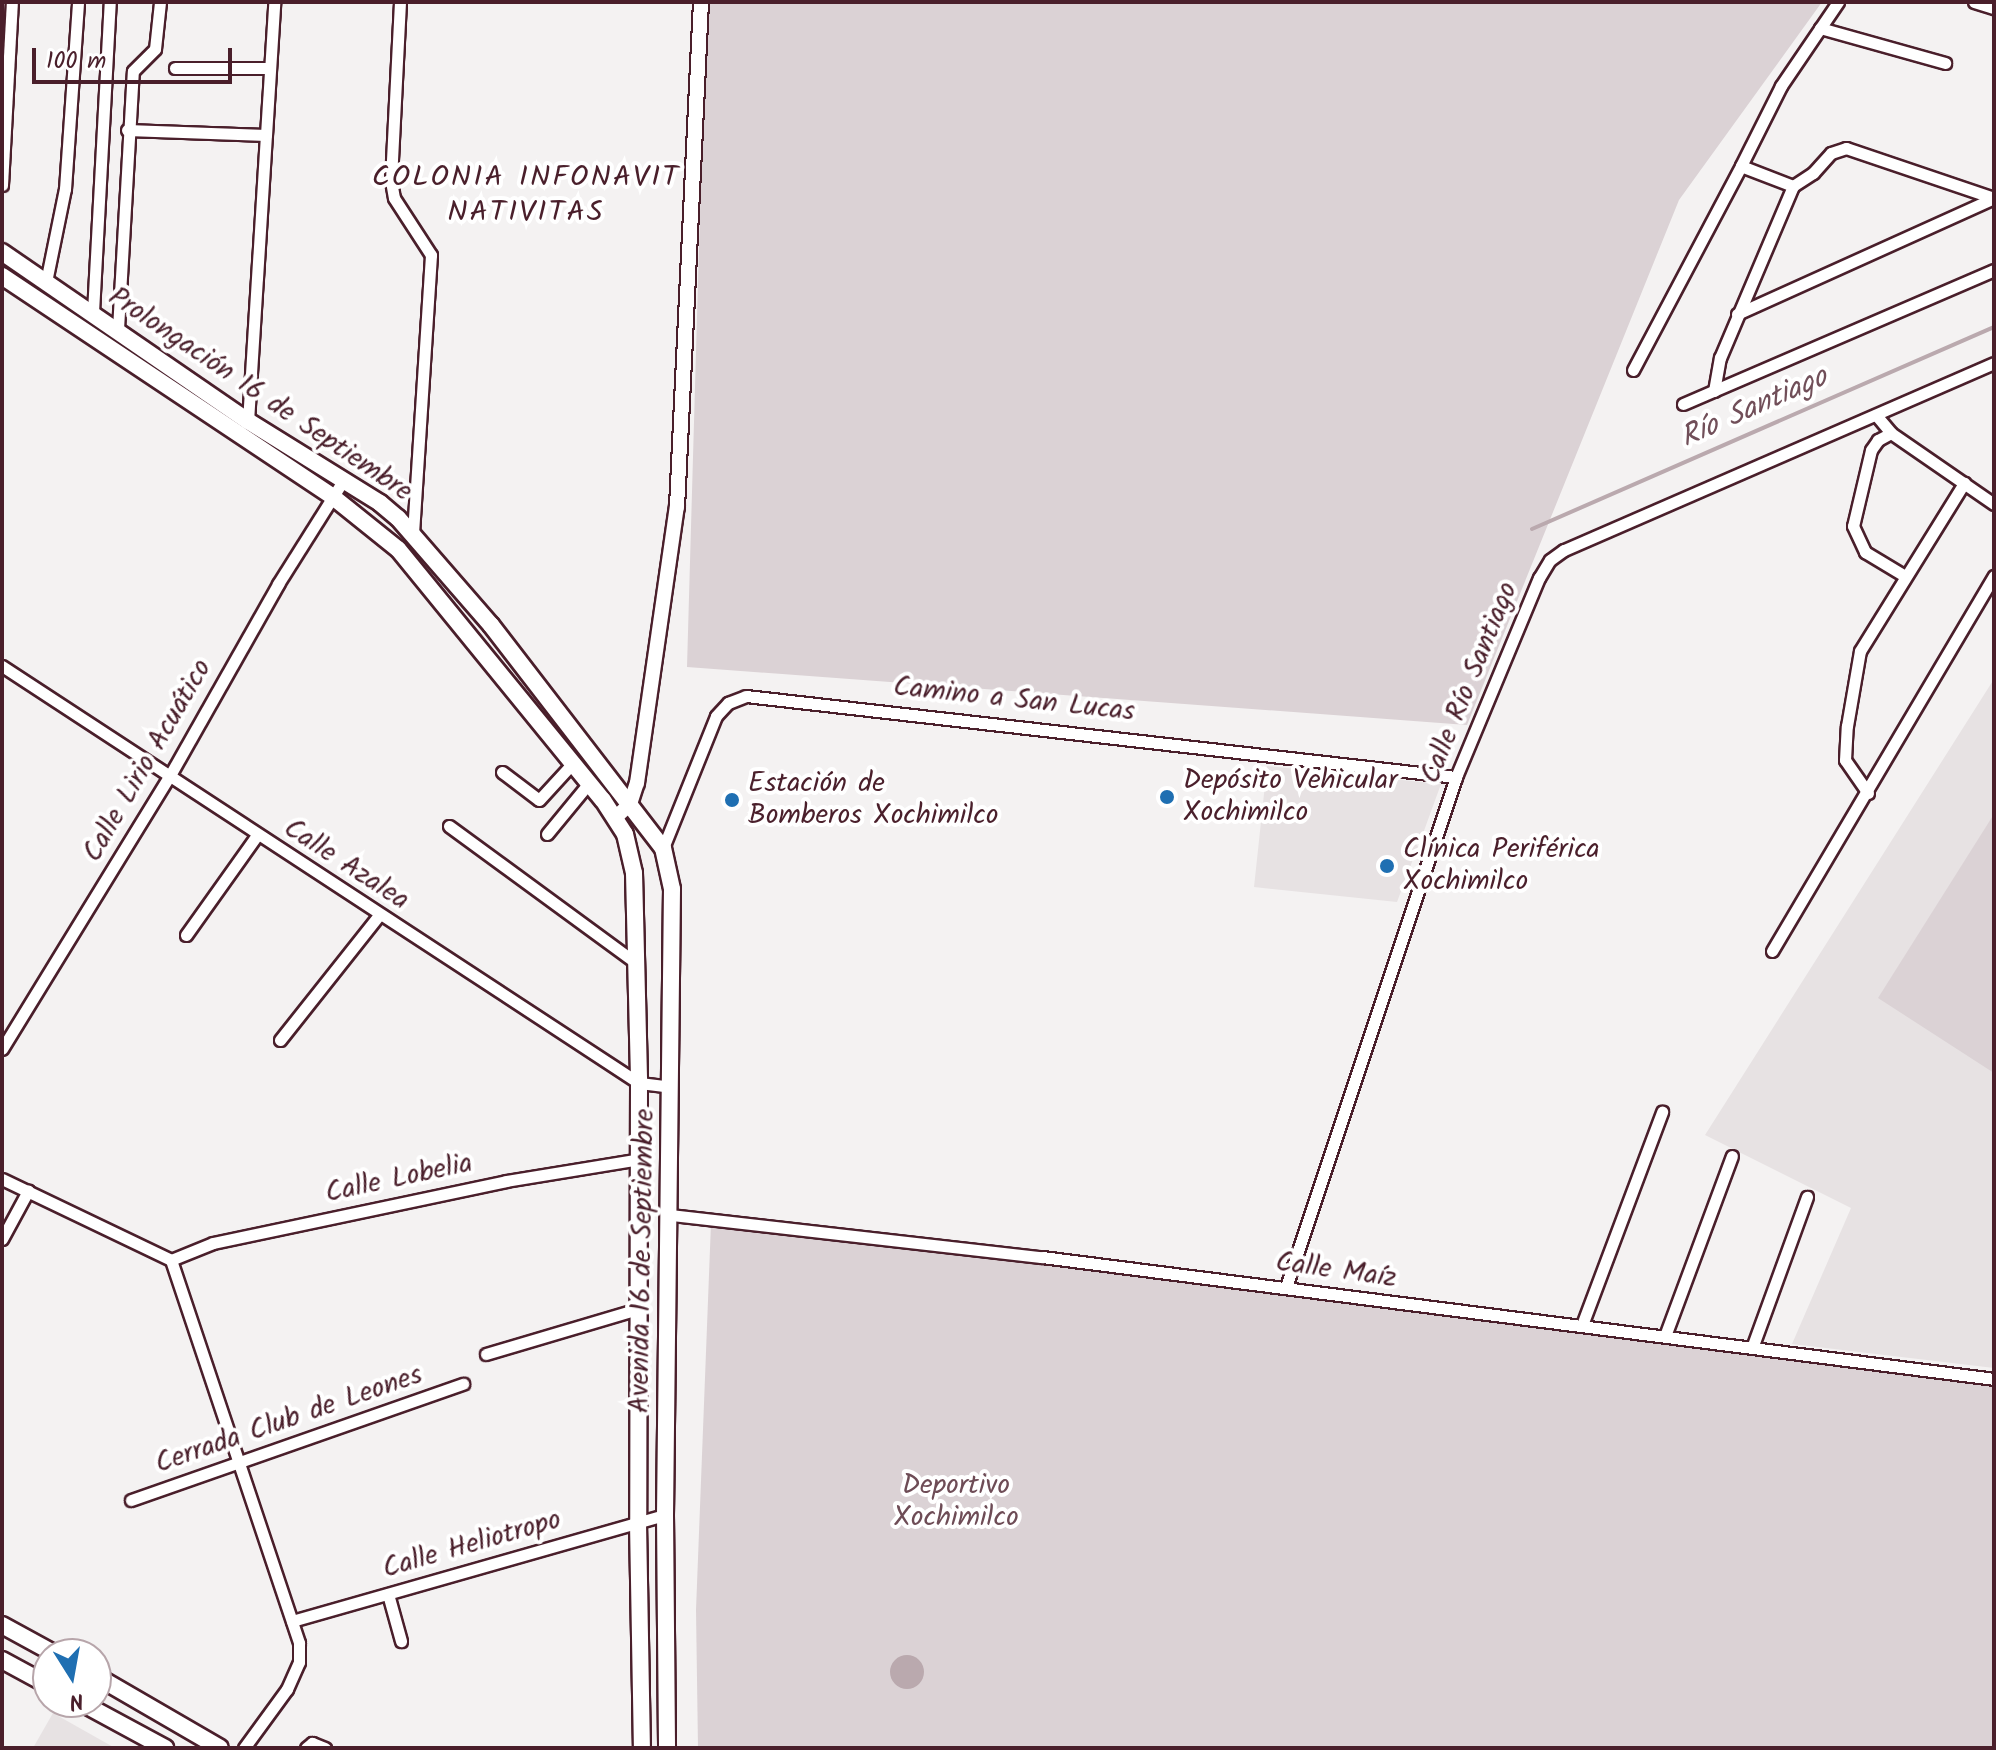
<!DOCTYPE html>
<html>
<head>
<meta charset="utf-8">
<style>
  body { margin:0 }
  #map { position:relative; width:1996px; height:1750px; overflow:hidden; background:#f4f2f2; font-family:Kalam,sans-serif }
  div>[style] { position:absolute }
  .built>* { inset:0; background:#e7e2e3 }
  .green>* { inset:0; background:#dbd2d5 }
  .water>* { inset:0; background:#baa9ae }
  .round { border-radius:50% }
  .stream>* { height:4px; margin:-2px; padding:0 2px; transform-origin:2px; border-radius:2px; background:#baa9ae }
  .roads { filter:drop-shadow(2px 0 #4a1f2b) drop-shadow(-2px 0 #4a1f2b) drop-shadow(0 2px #4a1f2b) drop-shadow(0 -2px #4a1f2b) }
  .minor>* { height:11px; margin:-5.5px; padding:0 5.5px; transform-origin:5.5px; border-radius:5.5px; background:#fff }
  .tertiary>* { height:14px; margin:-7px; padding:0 7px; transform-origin:7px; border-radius:7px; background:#fff }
  .secondary>* { height:16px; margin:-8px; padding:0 8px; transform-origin:8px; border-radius:8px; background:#fff }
  .dots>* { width:22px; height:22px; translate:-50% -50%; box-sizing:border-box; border:4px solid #fff; border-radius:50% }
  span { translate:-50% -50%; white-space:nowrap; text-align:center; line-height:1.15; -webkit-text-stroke:8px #fff; paint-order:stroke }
  .street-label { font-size:28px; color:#4a1f2b }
  .poi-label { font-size:28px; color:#4a1f2b }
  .left { translate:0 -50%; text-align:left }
  .park-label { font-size:28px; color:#6e4c56 }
  .neighbourhood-label { font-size:30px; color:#4a1f2b; letter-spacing:2px }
  .water-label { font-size:30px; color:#714f59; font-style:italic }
  .frame { position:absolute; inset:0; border:4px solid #4a1f2b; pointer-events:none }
  .north { position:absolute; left:32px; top:1638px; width:80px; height:80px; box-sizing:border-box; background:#fff; border:2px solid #b7a5aa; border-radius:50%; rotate:169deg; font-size:22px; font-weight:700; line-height:32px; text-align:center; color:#4a1f2b }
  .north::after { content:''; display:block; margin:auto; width:28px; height:36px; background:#1f6fb2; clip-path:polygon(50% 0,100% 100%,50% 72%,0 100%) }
  .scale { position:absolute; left:32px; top:48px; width:200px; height:36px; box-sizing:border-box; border:4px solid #4a1f2b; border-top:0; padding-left:10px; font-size:24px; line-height:28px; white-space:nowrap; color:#4a1f2b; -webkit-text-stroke:6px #fff; paint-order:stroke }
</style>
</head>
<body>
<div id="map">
  <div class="built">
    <div style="clip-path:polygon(1994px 679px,1994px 1368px,1792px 1344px,1851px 1208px,1705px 1135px)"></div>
    <div style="clip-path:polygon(1267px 766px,1441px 784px,1421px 839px,1417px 837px,1415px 844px,1418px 846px,1397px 902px,1254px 887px)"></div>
    <div style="clip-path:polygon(53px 1713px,115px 1748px,33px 1748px)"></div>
  </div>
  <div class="green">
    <div style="clip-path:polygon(706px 2px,1822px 2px,1679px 200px,1467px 725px,687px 667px)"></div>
    <div style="clip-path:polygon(1994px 814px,1994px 1073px,1878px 998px)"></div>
    <div style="clip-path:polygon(711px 1223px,1994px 1384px,1994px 1748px,698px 1748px,696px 1610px)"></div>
  </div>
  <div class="water">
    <div class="round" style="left:890px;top:1655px;width:34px;height:34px"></div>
  </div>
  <div class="stream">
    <div style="left:1532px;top:529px;width:504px;rotate:-23.62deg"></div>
  </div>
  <div class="roads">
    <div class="minor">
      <div style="left:400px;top:2px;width:179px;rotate:92.9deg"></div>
      <div style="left:391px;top:181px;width:17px;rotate:80deg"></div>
      <div style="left:394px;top:198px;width:68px;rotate:57deg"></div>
      <div style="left:431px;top:255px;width:279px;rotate:93.7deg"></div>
      <div style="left:1838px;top:2px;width:102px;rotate:124.2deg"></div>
      <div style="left:1781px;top:86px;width:89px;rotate:116.6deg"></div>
      <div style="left:1741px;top:166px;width:56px;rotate:21deg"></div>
      <div style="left:1793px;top:186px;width:24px;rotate:-33deg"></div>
      <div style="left:1813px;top:173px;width:27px;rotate:-48deg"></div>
      <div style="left:1831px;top:153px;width:16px;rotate:-18deg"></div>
      <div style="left:1846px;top:148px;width:156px;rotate:18.7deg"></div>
      <div style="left:1974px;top:2px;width:21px;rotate:17deg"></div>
      <div style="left:1820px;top:28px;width:130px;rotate:15.6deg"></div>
      <div style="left:175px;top:68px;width:95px"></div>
      <div style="left:127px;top:130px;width:139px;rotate:2.1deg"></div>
      <div style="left:2px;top:185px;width:183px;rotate:-86.9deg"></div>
      <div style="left:46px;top:282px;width:95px;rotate:-78.5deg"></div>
      <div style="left:65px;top:189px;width:187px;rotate:-86deg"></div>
      <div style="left:93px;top:312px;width:310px;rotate:-86.9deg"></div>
      <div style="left:1737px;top:314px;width:282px;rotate:-24.3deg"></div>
      <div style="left:118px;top:329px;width:258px;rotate:-86.7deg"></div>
      <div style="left:133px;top:71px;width:31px;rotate:-45deg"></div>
      <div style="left:155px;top:49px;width:47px;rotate:-83.9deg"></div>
      <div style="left:1633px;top:370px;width:231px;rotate:-62.1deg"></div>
      <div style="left:1714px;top:391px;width:34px;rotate:-80deg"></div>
      <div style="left:1720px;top:358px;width:187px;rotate:-67deg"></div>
      <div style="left:1683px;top:404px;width:339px;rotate:-23.3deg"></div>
      <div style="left:1876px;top:415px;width:23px;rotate:50deg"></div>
      <div style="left:1891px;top:433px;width:125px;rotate:34.6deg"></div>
      <div style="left:248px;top:421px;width:420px;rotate:-86.4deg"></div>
      <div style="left:1891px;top:433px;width:15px;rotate:152deg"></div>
      <div style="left:1878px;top:440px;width:12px;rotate:125deg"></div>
      <div style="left:1871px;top:450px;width:78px;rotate:103.3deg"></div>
      <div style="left:1853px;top:526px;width:29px;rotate:65deg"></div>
      <div style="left:1865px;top:552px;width:47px;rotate:31deg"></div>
      <div style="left:2px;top:666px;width:761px;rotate:33.21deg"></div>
      <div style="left:639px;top:1083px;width:32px;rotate:7deg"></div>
      <div style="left:502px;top:772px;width:46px;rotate:37.1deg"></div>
      <div style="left:539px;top:800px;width:49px;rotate:-47.5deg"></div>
      <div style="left:1868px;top:793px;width:40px;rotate:-124.9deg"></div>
      <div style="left:1845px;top:760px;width:34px;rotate:-87deg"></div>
      <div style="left:1847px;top:726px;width:76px;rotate:-80.2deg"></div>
      <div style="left:1860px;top:651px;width:198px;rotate:-58.2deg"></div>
      <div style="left:449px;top:826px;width:230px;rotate:36.2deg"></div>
      <div style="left:547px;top:834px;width:66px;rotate:-50.5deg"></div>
      <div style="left:663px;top:848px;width:142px;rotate:-68.1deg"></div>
      <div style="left:716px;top:716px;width:18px;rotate:-47deg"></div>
      <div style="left:728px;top:703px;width:19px;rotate:-21deg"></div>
      <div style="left:746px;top:696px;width:715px;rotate:6.51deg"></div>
      <div style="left:186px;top:935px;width:123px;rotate:-54.6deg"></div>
      <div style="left:1772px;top:951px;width:436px;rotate:-59.4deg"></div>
      <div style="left:280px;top:1040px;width:159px;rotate:-51.6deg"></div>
      <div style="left:2px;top:1049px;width:319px;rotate:-58.5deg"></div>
      <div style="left:169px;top:777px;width:222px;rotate:-60.5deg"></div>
      <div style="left:278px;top:584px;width:124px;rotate:-57.8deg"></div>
      <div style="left:2px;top:1179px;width:187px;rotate:25.6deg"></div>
      <div style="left:671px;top:1215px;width:373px;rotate:6.5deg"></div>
      <div style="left:1042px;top:1257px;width:960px;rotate:7.3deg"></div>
      <div style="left:2px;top:1239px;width:55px;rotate:-61.6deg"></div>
      <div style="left:171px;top:1260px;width:404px;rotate:71.5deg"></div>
      <div style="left:299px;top:1643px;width:19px;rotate:90deg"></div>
      <div style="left:299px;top:1662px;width:30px;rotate:114deg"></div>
      <div style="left:287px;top:1689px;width:73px;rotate:126.1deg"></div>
      <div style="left:171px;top:1260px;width:45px;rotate:-22deg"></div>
      <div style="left:213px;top:1243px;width:299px;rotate:-11.9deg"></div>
      <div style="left:506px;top:1181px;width:136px;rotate:-9.3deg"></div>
      <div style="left:1286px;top:1287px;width:538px;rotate:-71.57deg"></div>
      <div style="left:1456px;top:777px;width:216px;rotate:-67.4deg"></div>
      <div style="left:1539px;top:578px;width:21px;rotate:-59deg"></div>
      <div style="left:1550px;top:560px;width:17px;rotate:-36deg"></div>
      <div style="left:1564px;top:550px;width:469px;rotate:-23.5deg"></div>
      <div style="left:1582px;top:1325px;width:228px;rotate:-69.4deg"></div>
      <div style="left:1665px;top:1336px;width:192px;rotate:-69.6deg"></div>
      <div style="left:1752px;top:1348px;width:161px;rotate:-70deg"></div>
      <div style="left:486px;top:1354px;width:159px;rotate:-16.5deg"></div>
      <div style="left:131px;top:1500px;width:352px;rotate:-19.3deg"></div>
      <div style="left:388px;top:1594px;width:49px;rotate:74.5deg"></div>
      <div style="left:292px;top:1621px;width:388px;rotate:-15.9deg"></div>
      <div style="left:306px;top:1748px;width:8px;rotate:-40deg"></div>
      <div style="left:312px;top:1743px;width:14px;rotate:21deg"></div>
    </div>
    <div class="tertiary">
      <div style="left:616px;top:817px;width:19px;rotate:-43deg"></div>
      <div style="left:630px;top:804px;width:22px;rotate:-72deg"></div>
      <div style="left:637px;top:783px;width:279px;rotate:-81.8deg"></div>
      <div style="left:677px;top:507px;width:506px;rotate:-87.28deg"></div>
    </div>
    <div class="secondary">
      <div style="left:2px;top:252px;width:298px;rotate:34.5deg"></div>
      <div style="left:248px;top:421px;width:155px;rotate:31.8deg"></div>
      <div style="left:380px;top:503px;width:23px;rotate:40deg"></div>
      <div style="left:398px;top:518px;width:142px;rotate:49deg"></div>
      <div style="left:491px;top:625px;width:282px;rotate:52.4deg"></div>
      <div style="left:663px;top:848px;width:42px;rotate:77.6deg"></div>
      <div style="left:672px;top:889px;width:626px;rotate:90.64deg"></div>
      <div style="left:665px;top:1515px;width:233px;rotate:89.5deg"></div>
      <div style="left:2px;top:276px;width:398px;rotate:33.7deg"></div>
      <div style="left:333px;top:497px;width:83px;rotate:38.7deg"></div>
      <div style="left:398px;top:549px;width:324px;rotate:50.8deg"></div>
      <div style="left:603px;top:800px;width:40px;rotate:57.1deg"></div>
      <div style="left:625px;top:834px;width:40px;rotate:77deg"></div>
      <div style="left:634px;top:873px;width:210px;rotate:88.6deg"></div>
      <div style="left:639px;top:1083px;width:440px;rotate:90.1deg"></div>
      <div style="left:638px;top:1523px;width:225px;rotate:89deg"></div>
      <div style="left:2px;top:1625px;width:60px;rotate:28.7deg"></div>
      <div style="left:2px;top:1660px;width:52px;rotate:28.5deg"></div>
      <div style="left:96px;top:1676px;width:143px;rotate:30.1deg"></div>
      <div style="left:80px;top:1702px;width:97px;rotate:28.4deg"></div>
    </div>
  </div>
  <div class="dots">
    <div style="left:1167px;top:797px;background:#1f6fb2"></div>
    <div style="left:732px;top:800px;background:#1f6fb2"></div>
    <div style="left:1387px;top:866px;background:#1f6fb2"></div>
  </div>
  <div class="street-label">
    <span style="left:260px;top:395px;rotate:34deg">Prolongación 16 de Septiembre</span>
    <span style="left:1470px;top:683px;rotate:-68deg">Calle Río Santiago</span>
    <span style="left:1014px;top:700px;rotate:6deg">Camino a San Lucas</span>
    <span style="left:148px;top:761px;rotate:-60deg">Calle Lirio Acuático</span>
    <span style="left:346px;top:865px;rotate:33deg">Calle Azalea</span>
    <span style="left:399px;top:1179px;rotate:-12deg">Calle Lobelia</span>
    <span style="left:643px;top:1261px;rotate:-89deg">Avenida 16 de Septiembre</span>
    <span style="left:1336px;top:1271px;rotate:8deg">Calle Maíz</span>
    <span style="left:289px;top:1420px;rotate:-19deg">Cerrada Club de Leones</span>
    <span style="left:472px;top:1545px;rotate:-16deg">Calle Heliotropo</span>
  </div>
  <div class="poi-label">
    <span class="left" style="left:1183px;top:797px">Depósito Vehicular<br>Xochimilco</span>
    <span class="left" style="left:748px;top:800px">Estación de<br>Bomberos Xochimilco</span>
    <span class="left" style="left:1403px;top:866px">Clínica Periférica<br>Xochimilco</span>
  </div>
  <div class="park-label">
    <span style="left:956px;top:1502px">Deportivo<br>Xochimilco</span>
  </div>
  <div class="neighbourhood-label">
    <span style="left:526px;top:195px">COLONIA INFONAVIT<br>NATIVITAS</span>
  </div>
  <div class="water-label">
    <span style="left:1754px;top:408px;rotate:-24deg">Río Santiago</span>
  </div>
  <div class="frame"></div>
  <div class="north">N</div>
  <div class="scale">100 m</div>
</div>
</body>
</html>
